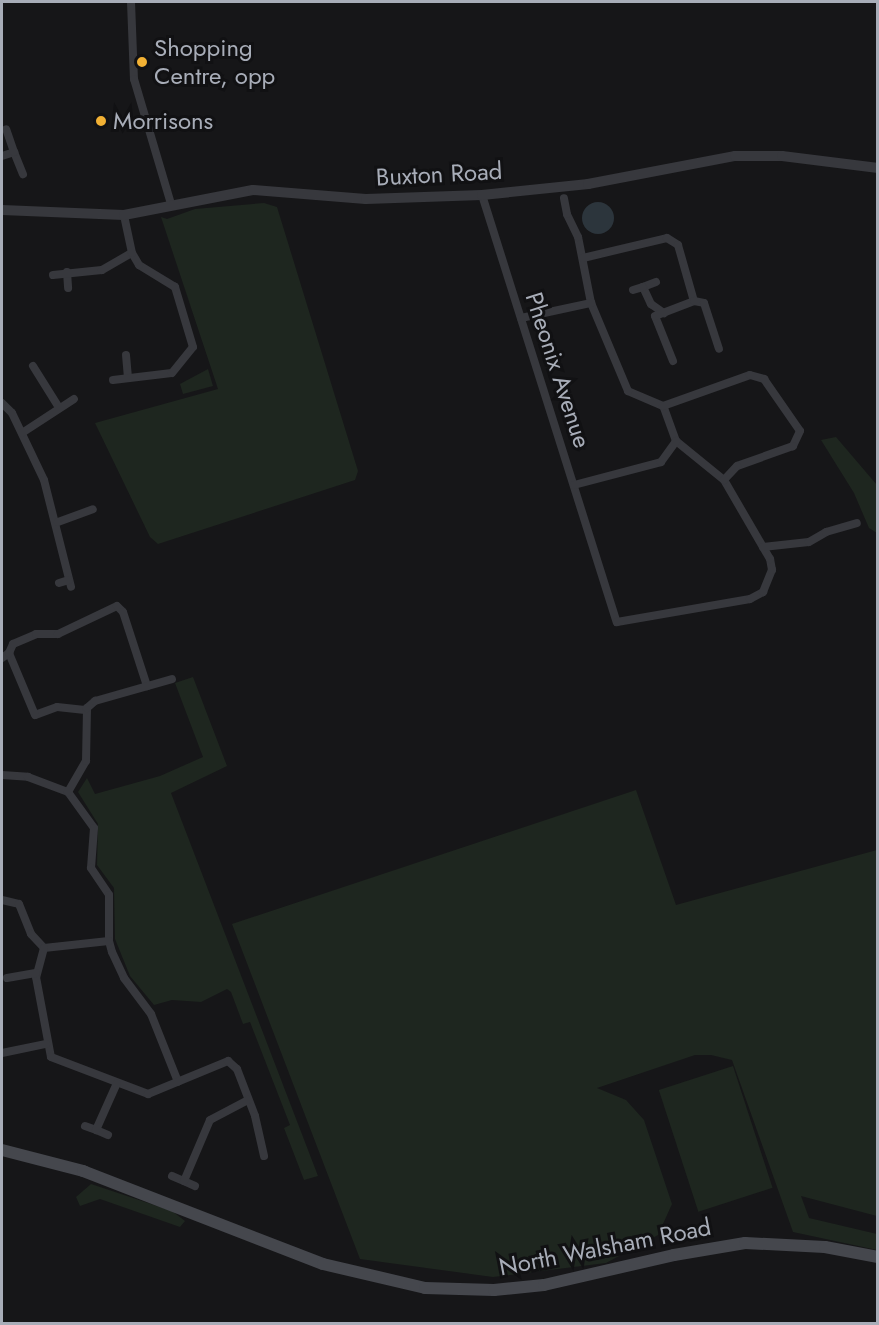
<!DOCTYPE html>
<html>
<head>
<meta charset="utf-8">
<style>
  body { margin:0 }
  #map { position:relative; width:879px; height:1325px; overflow:hidden; background:#161618; font-family:Jost,sans-serif }
  div>[style] { position:absolute }
  .green>* { inset:0; background:#1e261f; transform-origin:0 0 }
  .water>* { inset:0; background:#2c353c }
  .round { border-radius:50% }
  .minor>* { height:8px; margin:-4px; padding:0 4px; transform-origin:4px; border-radius:4px; background:#37383d }
  .tertiary>* { height:10px; margin:-5px; padding:0 5px; transform-origin:5px; border-radius:5px; background:#37383d }
  .secondary>* { height:12px; margin:-6px; padding:0 6px; transform-origin:6px; border-radius:6px; background:#45474d }
  .dots>* { width:16px; height:16px; translate:-50% -50%; box-sizing:border-box; border:3px solid #111113; border-radius:50% }
  span { translate:-50% -50%; white-space:nowrap; text-align:center; line-height:1.15; -webkit-text-stroke:6px #111113; paint-order:stroke }
  .poi-label { font-size:24px; color:#a8adb8 }
  .left { translate:0 -50%; text-align:left }
  .street-label { font-size:24px; color:#a8adb8 }
  .frame { position:absolute; inset:0; border:3px solid #a8adb8; pointer-events:none }
</style>
</head>
<body>
<div id="map">
  <div class="green">
    <div style="clip-path:polygon(264px 203px,277px 207px,358px 471px,355px 480px,158px 544px,150px 537px,95px 423px,218px 389px,161px 217px,167px 219px,195px 209px)"></div>
    <div style="clip-path:polygon(208px 369px,213px 386px,183px 394px,180px 384px)"></div>
    <div style="clip-path:polygon(836px 437px,877px 485px,877px 533px,869px 528px,854px 493px,821px 440px)"></div>
    <div style="clip-path:polygon(193px 677px,227px 766px,171px 793px,318px 1176px,304px 1180px,284px 1128px,290px 1125px,250px 1022px,243px 1024px,231px 992px,227px 989px,201px 1002px,172px 1000px,154px 1005px,130px 976px,115px 939px,114px 888px,97px 865px,98px 824px,78px 792px,87px 778px,95px 794px,160px 776px,203px 757px,175px 683px)"></div>
    <div style="clip-path:polygon(636px 790px,676px 905px,877px 850px,877px 1216px,801px 1196px,809px 1218px,877px 1234px,877px 1250px,793px 1232px,732px 1060px,711px 1055px,695px 1055px,597px 1088px,626px 1100px,644px 1120px,672px 1204px,658px 1235px,606px 1263px,493px 1277px,360px 1259px,232px 924px)"></div>
    <div style="left:733px;top:1066px;width:128px;height:78px;rotate:72deg"></div>
    <div style="clip-path:polygon(91px 1184px,172px 1211px,185px 1221px,180px 1227px,100px 1199px,80px 1206px,76px 1197px)"></div>
  </div>
  <div class="water">
    <div class="round" style="left:582px;top:202px;width:32px;height:32px"></div>
  </div>
  <div class="minor">
    <div style="left:131px;top:2px;width:77px;rotate:87.8deg"></div>
    <div style="left:134px;top:79px;width:130px;rotate:73.5deg"></div>
    <div style="left:14px;top:152px;width:24px;rotate:68deg"></div>
    <div style="left:2px;top:156px;width:13px;rotate:-18deg"></div>
    <div style="left:14px;top:152px;width:24px;rotate:-109deg"></div>
    <div style="left:482px;top:195px;width:448px;rotate:72.5deg"></div>
    <div style="left:617px;top:622px;width:135px;rotate:-9.8deg"></div>
    <div style="left:750px;top:599px;width:15px;rotate:-28deg"></div>
    <div style="left:763px;top:592px;width:24px;rotate:-68deg"></div>
    <div style="left:772px;top:570px;width:11px;rotate:-100deg"></div>
    <div style="left:770px;top:559px;width:91px;rotate:-120.2deg"></div>
    <div style="left:724px;top:480px;width:62px;rotate:-140.9deg"></div>
    <div style="left:676px;top:441px;width:37px;rotate:-110deg"></div>
    <div style="left:663px;top:406px;width:38px;rotate:-157deg"></div>
    <div style="left:628px;top:391px;width:95px;rotate:-112.8deg"></div>
    <div style="left:591px;top:303px;width:67px;rotate:-101.1deg"></div>
    <div style="left:578px;top:237px;width:25px;rotate:-116deg"></div>
    <div style="left:567px;top:214px;width:16px;rotate:-101deg"></div>
    <div style="left:583px;top:258px;width:86px;rotate:-13.4deg"></div>
    <div style="left:667px;top:238px;width:13px;rotate:32deg"></div>
    <div style="left:678px;top:245px;width:58px;rotate:74.1deg"></div>
    <div style="left:67px;top:272px;width:16px;rotate:86deg"></div>
    <div style="left:53px;top:275px;width:49px;rotate:-5.8deg"></div>
    <div style="left:102px;top:270px;width:34px;rotate:-30deg"></div>
    <div style="left:656px;top:282px;width:14px;rotate:159deg"></div>
    <div style="left:643px;top:287px;width:19px;rotate:65deg"></div>
    <div style="left:651px;top:304px;width:16px;rotate:35deg"></div>
    <div style="left:633px;top:290px;width:10px;rotate:-17deg"></div>
    <div style="left:521px;top:318px;width:72px;rotate:-12.1deg"></div>
    <div style="left:126px;top:355px;width:23px;rotate:85deg"></div>
    <div style="left:673px;top:361px;width:48px;rotate:-111.8deg"></div>
    <div style="left:655px;top:316px;width:42px;rotate:-21deg"></div>
    <div style="left:694px;top:301px;width:10px;rotate:11deg"></div>
    <div style="left:704px;top:303px;width:48px;rotate:71.9deg"></div>
    <div style="left:33px;top:366px;width:47px;rotate:58deg"></div>
    <div style="left:113px;top:380px;width:59px;rotate:-6.8deg"></div>
    <div style="left:172px;top:373px;width:33px;rotate:-51deg"></div>
    <div style="left:193px;top:347px;width:63px;rotate:-106.7deg"></div>
    <div style="left:175px;top:287px;width:42px;rotate:-148.6deg"></div>
    <div style="left:139px;top:265px;width:14px;rotate:-120deg"></div>
    <div style="left:132px;top:253px;width:39px;rotate:-102deg"></div>
    <div style="left:2px;top:403px;width:14px;rotate:45deg"></div>
    <div style="left:12px;top:413px;width:74px;rotate:64.5deg"></div>
    <div style="left:44px;top:480px;width:110px;rotate:75.8deg"></div>
    <div style="left:663px;top:406px;width:92px;rotate:-19.6deg"></div>
    <div style="left:750px;top:375px;width:15px;rotate:16deg"></div>
    <div style="left:764px;top:379px;width:63px;rotate:55.3deg"></div>
    <div style="left:800px;top:431px;width:17px;rotate:115deg"></div>
    <div style="left:793px;top:446px;width:59px;rotate:160.3deg"></div>
    <div style="left:737px;top:466px;width:19px;rotate:133deg"></div>
    <div style="left:22px;top:433px;width:62px;rotate:-33.2deg"></div>
    <div style="left:574px;top:485px;width:90px;rotate:-14.8deg"></div>
    <div style="left:661px;top:462px;width:26px;rotate:-54deg"></div>
    <div style="left:58px;top:522px;width:37px;rotate:-20deg"></div>
    <div style="left:763px;top:547px;width:46px;rotate:-6.2deg"></div>
    <div style="left:809px;top:542px;width:20px;rotate:-30deg"></div>
    <div style="left:826px;top:532px;width:32px;rotate:-16deg"></div>
    <div style="left:59px;top:583px;width:10px;rotate:-17deg"></div>
    <div style="left:2px;top:658px;width:9px;rotate:-36deg"></div>
    <div style="left:85px;top:710px;width:28px;rotate:-174deg"></div>
    <div style="left:57px;top:707px;width:23px;rotate:160deg"></div>
    <div style="left:35px;top:715px;width:67px;rotate:-112.8deg"></div>
    <div style="left:9px;top:653px;width:10px;rotate:-66deg"></div>
    <div style="left:13px;top:644px;width:25px;rotate:-23deg"></div>
    <div style="left:36px;top:634px;width:22px"></div>
    <div style="left:58px;top:634px;width:65px;rotate:-25.4deg"></div>
    <div style="left:117px;top:606px;width:8px;rotate:45deg"></div>
    <div style="left:123px;top:612px;width:78px;rotate:72deg"></div>
    <div style="left:2px;top:775px;width:26px;rotate:4deg"></div>
    <div style="left:28px;top:777px;width:43px;rotate:20.6deg"></div>
    <div style="left:68px;top:792px;width:44px;rotate:54.2deg"></div>
    <div style="left:94px;top:828px;width:40px;rotate:94.3deg"></div>
    <div style="left:91px;top:868px;width:32px;rotate:56deg"></div>
    <div style="left:109px;top:895px;width:46px;rotate:90deg"></div>
    <div style="left:109px;top:941px;width:11px;rotate:75deg"></div>
    <div style="left:112px;top:952px;width:29px;rotate:65deg"></div>
    <div style="left:124px;top:978px;width:45px;rotate:53.1deg"></div>
    <div style="left:151px;top:1014px;width:73px;rotate:68.3deg"></div>
    <div style="left:68px;top:792px;width:36px;rotate:-60deg"></div>
    <div style="left:86px;top:761px;width:53px;rotate:-88.9deg"></div>
    <div style="left:87px;top:708px;width:11px;rotate:-41deg"></div>
    <div style="left:95px;top:701px;width:80px;rotate:-15.9deg"></div>
    <div style="left:2px;top:900px;width:17px;rotate:13deg"></div>
    <div style="left:19px;top:904px;width:32px;rotate:68deg"></div>
    <div style="left:31px;top:934px;width:19px;rotate:47deg"></div>
    <div style="left:44px;top:948px;width:65px;rotate:-6.1deg"></div>
    <div style="left:44px;top:948px;width:30px;rotate:105deg"></div>
    <div style="left:36px;top:977px;width:81px;rotate:79.4deg"></div>
    <div style="left:51px;top:1057px;width:104px;rotate:20.9deg"></div>
    <div style="left:148px;top:1094px;width:87px;rotate:-22.4deg"></div>
    <div style="left:228px;top:1061px;width:12px;rotate:42deg"></div>
    <div style="left:237px;top:1069px;width:50px;rotate:69deg"></div>
    <div style="left:255px;top:1116px;width:41px;rotate:77.3deg"></div>
    <div style="left:7px;top:978px;width:29px;rotate:-10deg"></div>
    <div style="left:2px;top:1053px;width:45px;rotate:-11.6deg"></div>
    <div style="left:85px;top:1126px;width:12px;rotate:20deg"></div>
    <div style="left:108px;top:1135px;width:13px;rotate:-157deg"></div>
    <div style="left:96px;top:1130px;width:51px;rotate:-65.9deg"></div>
    <div style="left:172px;top:1176px;width:13px;rotate:23deg"></div>
    <div style="left:195px;top:1186px;width:12px;rotate:-156deg"></div>
    <div style="left:184px;top:1181px;width:66px;rotate:-66.9deg"></div>
    <div style="left:210px;top:1120px;width:43px;rotate:-27.8deg"></div>
  </div>
  <div class="tertiary">
    <div style="left:2px;top:210px;width:122px;rotate:2.3deg"></div>
    <div style="left:124px;top:215px;width:131px;rotate:-11deg"></div>
    <div style="left:253px;top:190px;width:113px;rotate:4.6deg"></div>
    <div style="left:366px;top:199px;width:116px;rotate:-2deg"></div>
    <div style="left:482px;top:195px;width:107px;rotate:-5.9deg"></div>
    <div style="left:588px;top:184px;width:150px;rotate:-10.8deg"></div>
    <div style="left:735px;top:156px;width:47px"></div>
    <div style="left:782px;top:156px;width:97px;rotate:7.1deg"></div>
  </div>
  <div class="secondary">
    <div style="left:2px;top:1150px;width:84px;rotate:14.5deg"></div>
    <div style="left:83px;top:1171px;width:257px;rotate:21.2deg"></div>
    <div style="left:323px;top:1264px;width:105px;rotate:13.2deg"></div>
    <div style="left:425px;top:1288px;width:69px;rotate:1.7deg"></div>
    <div style="left:494px;top:1290px;width:50px;rotate:-5.7deg"></div>
    <div style="left:544px;top:1285px;width:133px;rotate:-13deg"></div>
    <div style="left:674px;top:1255px;width:72px;rotate:-9.6deg"></div>
    <div style="left:745px;top:1243px;width:80px;rotate:2.9deg"></div>
    <div style="left:825px;top:1247px;width:54px;rotate:10.7deg"></div>
  </div>
  <div class="dots">
    <div style="left:142px;top:62px;background:#f2b134"></div>
    <div style="left:101px;top:121px;background:#f2b134"></div>
  </div>
  <div class="poi-label">
    <span class="left" style="left:154px;top:62px">Shopping<br>Centre, opp</span>
    <span class="left" style="left:113px;top:121px">Morrisons</span>
  </div>
  <div class="street-label">
    <span style="left:439px;top:174px;rotate:-3deg">Buxton Road</span>
    <span style="left:558px;top:370px;rotate:72deg">Pheonix Avenue</span>
    <span style="left:605px;top:1247px;rotate:-11deg">North Walsham Road</span>
  </div>
  <div class="frame"></div>
</div>
</body>
</html>
